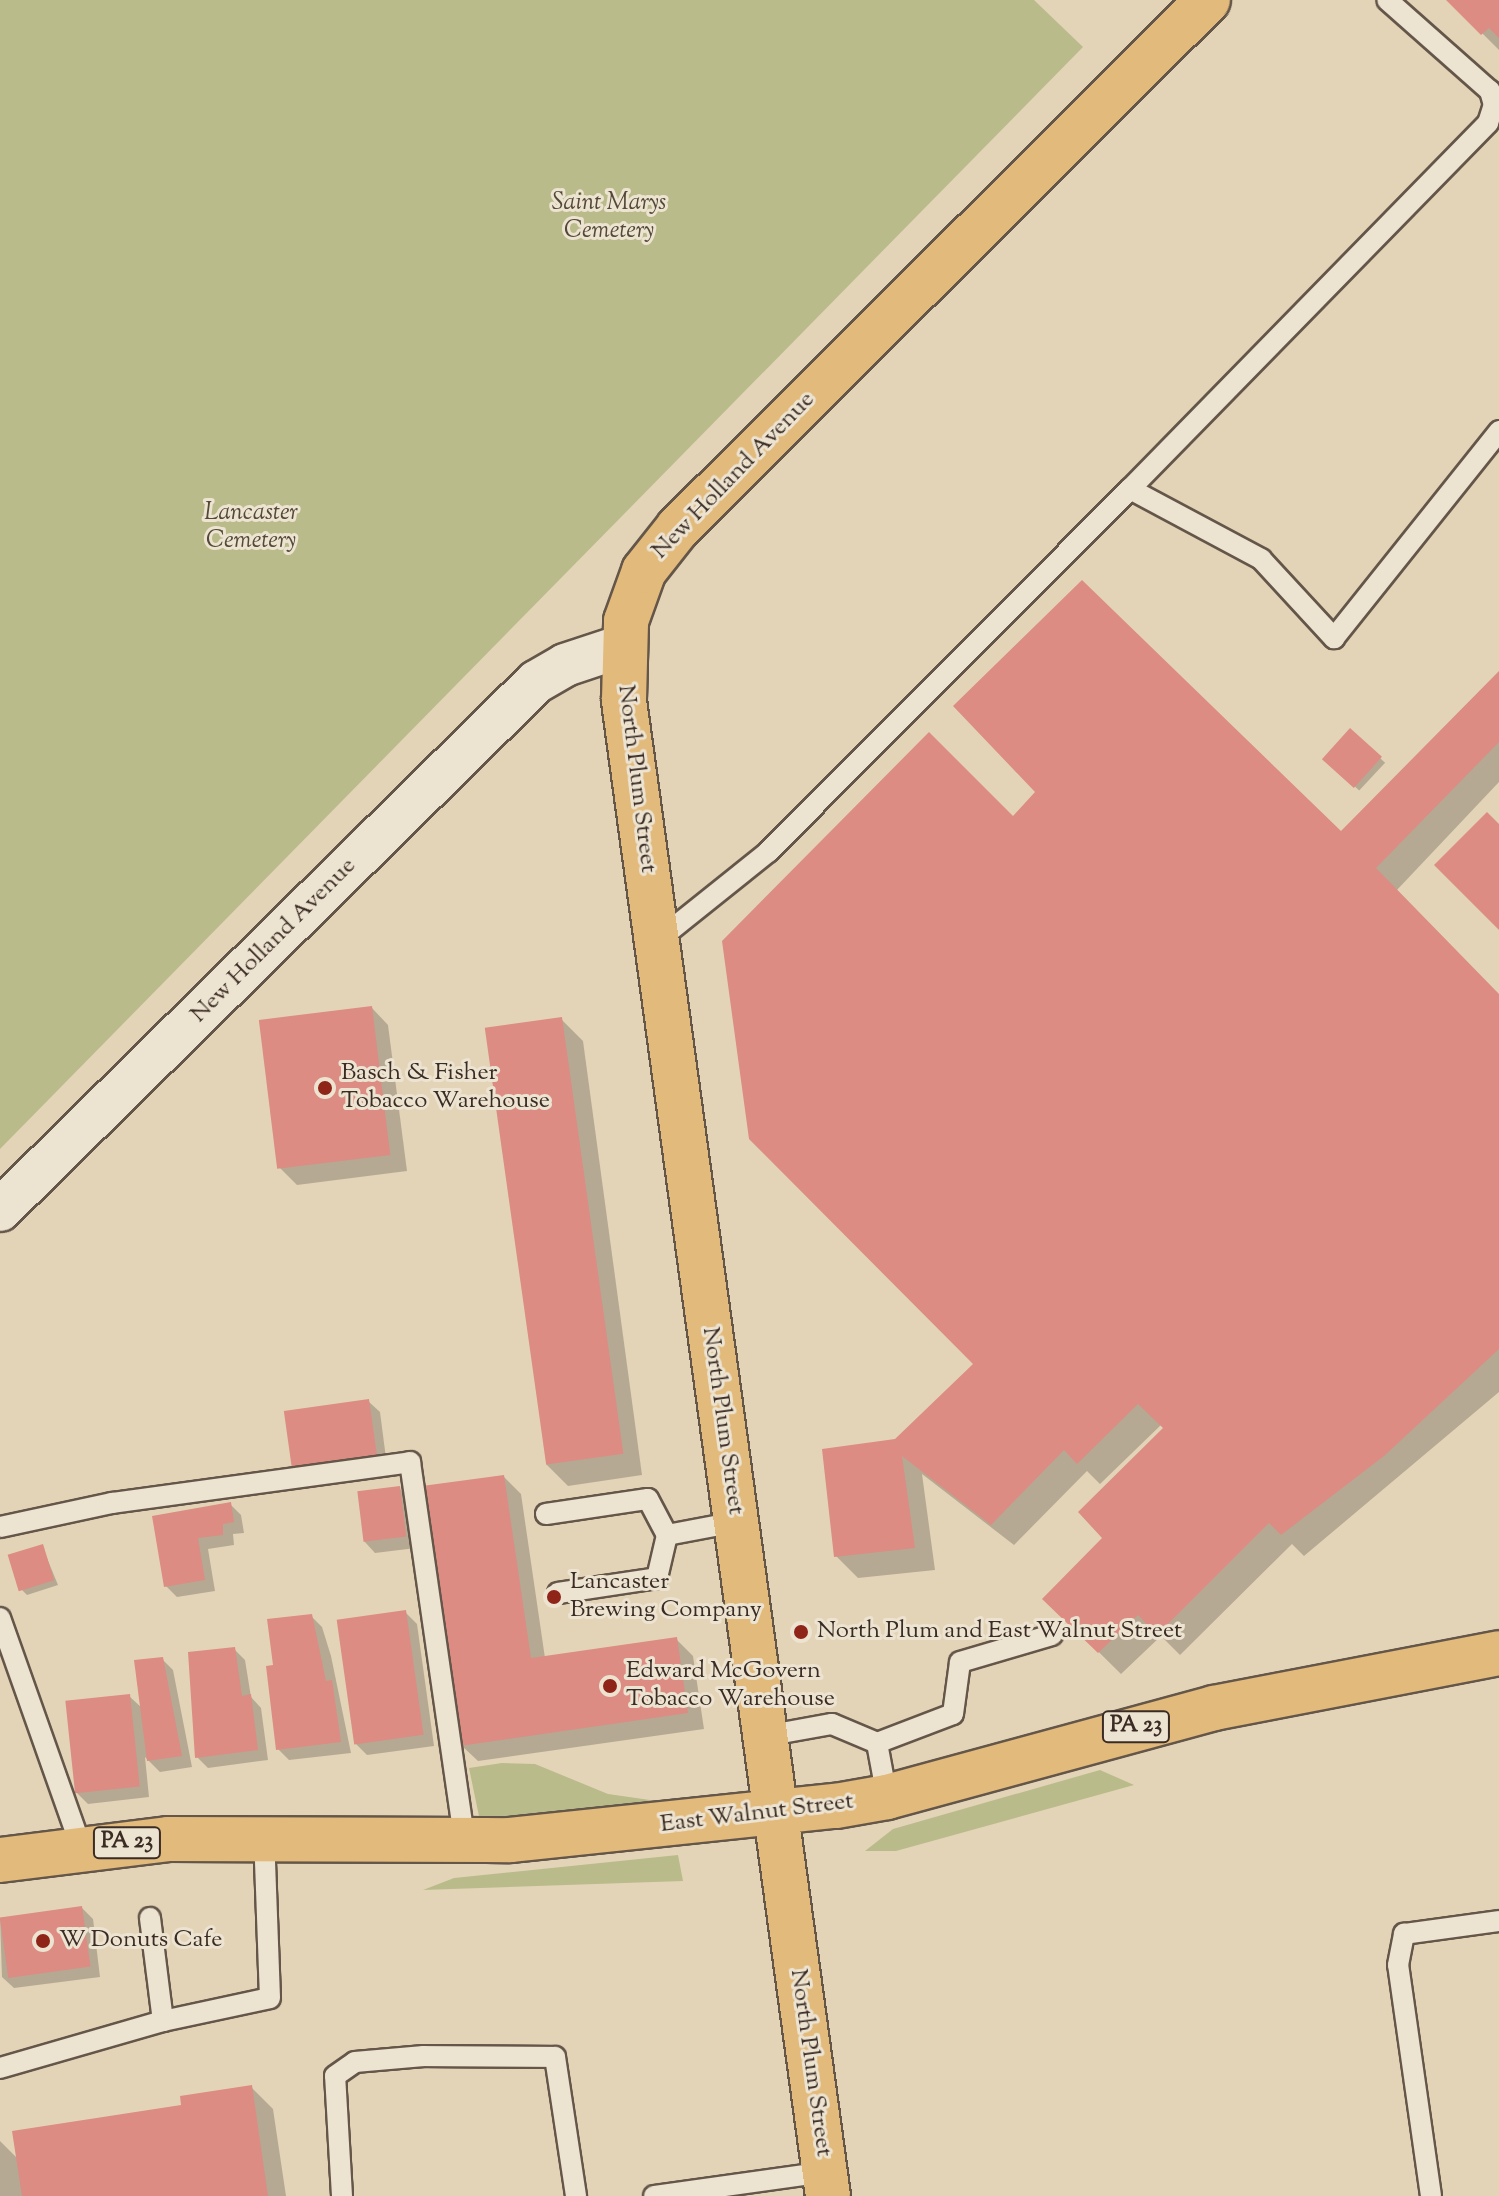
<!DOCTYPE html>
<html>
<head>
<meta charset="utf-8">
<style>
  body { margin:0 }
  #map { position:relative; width:1499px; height:2196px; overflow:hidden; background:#e3d4b8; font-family:"Sorts Mill Goudy",serif }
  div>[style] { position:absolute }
  .green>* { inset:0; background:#babb8a }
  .shadow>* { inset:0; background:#0003; transform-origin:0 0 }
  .building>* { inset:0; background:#dc8c82; transform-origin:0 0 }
  .roads { filter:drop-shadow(2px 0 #645649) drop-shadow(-2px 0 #645649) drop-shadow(0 2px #645649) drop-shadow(0 -2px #645649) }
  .lane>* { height:20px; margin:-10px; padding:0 10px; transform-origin:10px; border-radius:10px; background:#ede3d1 }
  .street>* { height:42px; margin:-21px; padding:0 21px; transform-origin:21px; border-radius:21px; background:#ede3d1 }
  .primary>* { height:44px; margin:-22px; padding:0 22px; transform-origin:22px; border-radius:22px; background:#e2ba7c }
  .dots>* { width:22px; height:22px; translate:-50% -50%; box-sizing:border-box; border:4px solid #ede3d1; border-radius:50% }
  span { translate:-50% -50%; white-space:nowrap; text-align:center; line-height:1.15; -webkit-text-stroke:6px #ede3d1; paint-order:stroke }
  .shield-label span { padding:2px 6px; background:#ede3d1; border:2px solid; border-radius:6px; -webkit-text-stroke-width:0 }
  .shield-label { font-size:22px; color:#3a2c24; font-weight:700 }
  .park-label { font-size:24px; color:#544938; font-style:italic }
  .street-label { font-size:24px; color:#3a2c24 }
  .poi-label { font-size:24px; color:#3a2c24 }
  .left { translate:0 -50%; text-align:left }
</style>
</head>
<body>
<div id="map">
  <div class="green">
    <div style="clip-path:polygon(0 0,1034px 0,1083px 47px,0 1149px)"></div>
    <div style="clip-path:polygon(502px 1763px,535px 1764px,608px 1794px,664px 1802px,480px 1821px,469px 1768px)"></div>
    <div style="clip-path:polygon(1100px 1770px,1134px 1785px,896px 1851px,865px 1851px,893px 1829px)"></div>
    <div style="clip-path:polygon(678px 1855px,683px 1881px,423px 1890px,454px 1878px)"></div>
  </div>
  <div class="shadow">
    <div style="clip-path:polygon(1449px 0,1499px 0,1499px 50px)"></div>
    <div style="clip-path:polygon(1499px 674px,1499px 782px,1396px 891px,1499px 996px,1499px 1392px,1304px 1556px,1292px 1544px,1180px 1655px,1161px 1636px,1121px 1674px,1045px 1599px,1104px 1538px,1166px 1428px,1162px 1424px,1100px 1484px,1087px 1471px,1014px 1545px,922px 1474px,935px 1570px,858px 1578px,836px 1556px,896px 1440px,976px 1364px,1013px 819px,1341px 834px)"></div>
    <div style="left:1350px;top:730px;width:48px;height:38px;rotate:43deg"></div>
    <div style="clip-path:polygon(372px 1008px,388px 1025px,407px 1171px,297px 1185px,280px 1168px)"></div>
    <div style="clip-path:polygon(561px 1019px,583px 1041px,642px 1475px,568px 1486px,546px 1464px)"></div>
    <div style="clip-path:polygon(368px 1401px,380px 1412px,387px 1466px,305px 1476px,293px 1465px)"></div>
    <div style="clip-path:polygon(504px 1477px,521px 1494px,545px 1658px,676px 1639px,693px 1656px,704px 1729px,478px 1761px,461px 1745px)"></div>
    <div style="clip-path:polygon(399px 1488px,411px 1500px,416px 1548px,375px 1553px,364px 1541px)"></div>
    <div style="clip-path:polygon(230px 1504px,241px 1515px,244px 1533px,233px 1534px,234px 1545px,208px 1549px,215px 1591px,177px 1597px,166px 1586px,154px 1517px)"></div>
    <div style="clip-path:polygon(42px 1546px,58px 1585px,27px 1595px,22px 1590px)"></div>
    <div style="clip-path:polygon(406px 1613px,417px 1624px,434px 1746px,367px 1755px,356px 1744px)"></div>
    <div style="clip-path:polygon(311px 1616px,322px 1627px,331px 1656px,351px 1753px,289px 1760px,278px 1749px)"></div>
    <div style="clip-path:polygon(234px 1649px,245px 1660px,251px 1697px,261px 1708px,268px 1760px,208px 1768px,197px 1757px)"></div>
    <div style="clip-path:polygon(162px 1659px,173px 1670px,192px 1767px,160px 1772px,145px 1757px,149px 1797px,88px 1804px,76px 1792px,129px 1696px,142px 1708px)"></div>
    <div style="clip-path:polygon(82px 1908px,93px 1919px,100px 1977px,14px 1988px,2px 1977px,0 1918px)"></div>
    <div style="clip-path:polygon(251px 2087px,273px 2109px,286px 2196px,0 2196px,0 2141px,18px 2159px)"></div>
  </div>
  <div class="building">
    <div style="clip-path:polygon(1446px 0,1499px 0,1499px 38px,1489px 28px,1481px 35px)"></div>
    <div style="clip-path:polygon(1082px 580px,1341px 831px,1499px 671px,1499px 742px,1376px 868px,1499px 994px,1499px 1349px,1384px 1456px,1281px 1535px,1269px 1523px,1157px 1635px,1138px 1615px,1098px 1653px,1042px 1599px,1102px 1538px,1078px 1512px,1163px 1428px,1138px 1404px,1077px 1464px,1064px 1450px,991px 1525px,902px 1456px,915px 1548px,834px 1557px,822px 1449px,895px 1439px,973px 1364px,749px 1139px,722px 941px,929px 732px,1013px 816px,1035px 792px,953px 706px)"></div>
    <div style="left:1350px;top:728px;width:43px;height:42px;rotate:42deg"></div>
    <div style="clip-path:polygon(1487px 812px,1499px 824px,1499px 930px,1434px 865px)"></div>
    <div style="left:372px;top:1006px;width:150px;height:114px;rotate:83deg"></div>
    <div style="left:562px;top:1017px;width:441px;height:78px;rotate:82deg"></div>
    <div style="left:369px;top:1399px;width:57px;height:86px;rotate:82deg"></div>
    <div style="clip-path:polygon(504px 1475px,531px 1658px,677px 1637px,688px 1713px,459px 1746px,422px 1486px)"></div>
    <div style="left:400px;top:1486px;width:51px;height:43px;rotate:83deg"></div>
    <div style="clip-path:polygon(231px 1502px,234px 1522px,223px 1524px,223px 1535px,198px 1538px,205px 1580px,164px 1587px,152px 1516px)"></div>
    <div style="left:43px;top:1544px;width:38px;height:37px;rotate:73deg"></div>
    <div style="left:406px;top:1610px;width:126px;height:70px;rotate:82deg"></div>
    <div style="clip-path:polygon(312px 1614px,326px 1681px,332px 1680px,341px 1742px,276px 1750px,266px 1666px,273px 1665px,267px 1619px)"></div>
    <div style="clip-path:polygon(235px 1647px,242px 1696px,251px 1694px,258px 1750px,195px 1758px,188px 1652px)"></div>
    <div style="clip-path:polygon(163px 1657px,182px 1756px,147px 1761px,134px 1660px)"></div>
    <div style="left:130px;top:1694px;width:93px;height:65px;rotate:84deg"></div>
    <div style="left:82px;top:1906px;width:61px;height:83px;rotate:82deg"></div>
    <div style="clip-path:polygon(252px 2085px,268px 2196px,22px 2196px,12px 2131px,181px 2105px,180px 2096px)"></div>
  </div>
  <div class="roads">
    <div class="lane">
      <div style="left:1130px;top:489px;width:512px;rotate:-45.63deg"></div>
      <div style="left:1488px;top:123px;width:19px;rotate:-72deg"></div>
      <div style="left:1494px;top:105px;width:15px;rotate:-106deg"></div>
      <div style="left:1490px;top:91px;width:137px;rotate:-138.5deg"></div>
      <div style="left:657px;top:941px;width:142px;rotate:-38.7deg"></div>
      <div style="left:768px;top:852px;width:513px;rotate:-45.08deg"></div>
      <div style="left:1130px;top:489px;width:149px;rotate:28.1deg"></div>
      <div style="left:1261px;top:559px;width:108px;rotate:47.3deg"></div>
      <div style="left:1334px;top:638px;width:265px;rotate:-51.4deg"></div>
      <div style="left:546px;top:1514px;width:103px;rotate:-8.4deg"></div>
      <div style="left:648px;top:1499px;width:41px;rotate:62.2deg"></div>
      <div style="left:667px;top:1535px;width:70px;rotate:-10.7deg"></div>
      <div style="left:0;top:1527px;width:115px;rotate:-12.1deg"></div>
      <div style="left:112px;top:1503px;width:301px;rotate:-7.8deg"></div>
      <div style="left:410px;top:1462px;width:384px;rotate:81.8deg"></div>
      <div style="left:558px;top:1593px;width:100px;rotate:-8.6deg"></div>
      <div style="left:657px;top:1578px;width:44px;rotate:-76.9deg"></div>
      <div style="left:0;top:1618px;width:245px;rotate:70.5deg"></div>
      <div style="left:765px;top:1736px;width:68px;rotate:-10.2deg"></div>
      <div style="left:832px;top:1724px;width:49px;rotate:22.9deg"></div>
      <div style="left:887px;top:1797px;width:55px;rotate:-100.5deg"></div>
      <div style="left:877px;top:1743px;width:81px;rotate:-20.9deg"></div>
      <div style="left:953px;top:1714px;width:52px;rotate:-82.3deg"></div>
      <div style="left:960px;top:1662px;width:96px;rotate:-16.4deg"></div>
      <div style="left:163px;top:2021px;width:109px;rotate:-12.1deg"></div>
      <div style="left:270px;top:1998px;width:161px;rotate:-92.1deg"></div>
      <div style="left:0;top:2068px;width:170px;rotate:-16.1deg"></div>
      <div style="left:163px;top:2021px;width:104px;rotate:-97.2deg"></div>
      <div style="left:342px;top:2196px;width:120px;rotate:-93.3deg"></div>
      <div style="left:335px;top:2076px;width:24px;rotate:-35deg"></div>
      <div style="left:355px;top:2062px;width:69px;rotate:-5deg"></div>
      <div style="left:424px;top:2056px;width:131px;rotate:0.4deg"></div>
      <div style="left:555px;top:2057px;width:141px;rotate:81.4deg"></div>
      <div style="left:654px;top:2196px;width:173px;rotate:-8deg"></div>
      <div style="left:1431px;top:2196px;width:233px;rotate:-98.1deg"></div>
      <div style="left:1398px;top:1965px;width:32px;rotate:-79deg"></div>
      <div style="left:1404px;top:1934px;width:96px;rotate:-7.8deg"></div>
    </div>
    <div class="street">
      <div style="left:0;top:1210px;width:752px;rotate:-44.57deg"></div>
      <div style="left:536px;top:682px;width:34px;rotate:-30deg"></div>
      <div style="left:565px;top:665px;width:60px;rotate:-18.4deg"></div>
    </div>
    <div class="primary">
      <div style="left:0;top:1860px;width:169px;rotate:-7.1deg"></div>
      <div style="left:168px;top:1839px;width:342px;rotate:0.2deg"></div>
      <div style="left:510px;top:1840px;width:328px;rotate:-6deg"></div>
      <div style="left:836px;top:1806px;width:52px;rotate:-10deg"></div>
      <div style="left:887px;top:1797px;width:339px;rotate:-15.2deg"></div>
      <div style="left:1214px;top:1708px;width:290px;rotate:-10.9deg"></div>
      <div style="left:828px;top:2196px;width:1510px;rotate:-97.77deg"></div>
      <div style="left:624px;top:700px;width:79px;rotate:-88.5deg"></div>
      <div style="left:626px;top:621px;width:53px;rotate:-70.2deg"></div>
      <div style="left:644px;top:571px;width:55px;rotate:-51.7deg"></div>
      <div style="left:678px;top:528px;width:748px;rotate:-44.89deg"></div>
    </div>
  </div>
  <div class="dots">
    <div style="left:325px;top:1088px;background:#8f2418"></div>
    <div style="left:554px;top:1597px;background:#8f2418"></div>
    <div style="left:801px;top:1632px;background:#8f2418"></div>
    <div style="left:610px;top:1686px;background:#8f2418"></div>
    <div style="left:43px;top:1941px;background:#8f2418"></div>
  </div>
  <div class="shield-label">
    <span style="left:1136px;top:1727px">PA 23</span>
    <span style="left:127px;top:1843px">PA 23</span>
  </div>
  <div class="park-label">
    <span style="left:609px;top:218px">Saint Marys<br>Cemetery</span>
    <span style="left:251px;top:528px">Lancaster<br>Cemetery</span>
  </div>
  <div class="street-label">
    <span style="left:734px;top:476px;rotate:-46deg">New Holland Avenue</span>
    <span style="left:636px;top:779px;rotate:83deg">North Plum Street</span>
    <span style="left:274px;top:941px;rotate:-45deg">New Holland Avenue</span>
    <span style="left:722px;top:1421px;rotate:82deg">North Plum Street</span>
    <span style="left:757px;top:1814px;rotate:-7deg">East Walnut Street</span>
    <span style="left:810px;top:2063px;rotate:82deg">North Plum Street</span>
  </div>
  <div class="poi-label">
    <span class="left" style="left:341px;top:1088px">Basch &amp; Fisher<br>Tobacco Warehouse</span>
    <span class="left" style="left:570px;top:1597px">Lancaster<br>Brewing Company</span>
    <span class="left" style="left:817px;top:1632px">North Plum and East Walnut Street</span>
    <span class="left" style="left:626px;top:1686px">Edward McGovern<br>Tobacco Warehouse</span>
    <span class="left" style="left:59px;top:1941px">W Donuts Cafe</span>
  </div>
</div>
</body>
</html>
